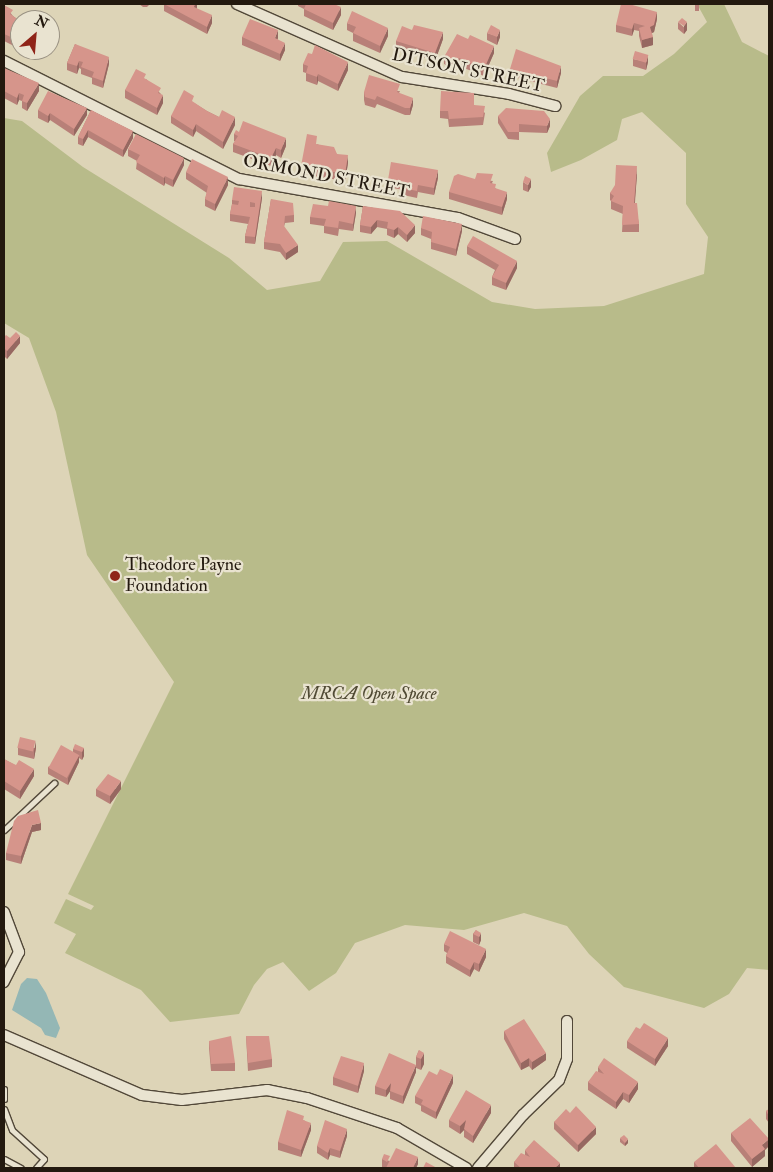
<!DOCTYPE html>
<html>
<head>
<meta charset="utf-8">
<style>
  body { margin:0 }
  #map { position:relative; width:773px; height:1172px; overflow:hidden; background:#ddd4b7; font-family:"IM FELL Double Pica",serif }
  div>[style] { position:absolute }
  .green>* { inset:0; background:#b8bb8a }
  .water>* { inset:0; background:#94b7b5 }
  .roads { filter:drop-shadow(1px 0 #524839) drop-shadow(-1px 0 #524839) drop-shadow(0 1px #524839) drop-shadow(0 -1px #524839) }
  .lane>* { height:5px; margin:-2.5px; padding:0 2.5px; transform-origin:2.5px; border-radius:2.5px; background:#e9e3d0 }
  .street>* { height:10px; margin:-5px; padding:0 5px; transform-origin:5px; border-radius:5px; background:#e9e3d0 }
  .wall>* { inset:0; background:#b88078; transform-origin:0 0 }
  .shaded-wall>* { inset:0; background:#966861 }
  .building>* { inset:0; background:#d6958b; transform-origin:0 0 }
  .dots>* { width:14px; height:14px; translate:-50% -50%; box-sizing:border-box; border:2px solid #e9e3d0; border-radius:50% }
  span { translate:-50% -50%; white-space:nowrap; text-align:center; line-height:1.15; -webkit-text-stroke:4.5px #e9e3d0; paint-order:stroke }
  .street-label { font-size:18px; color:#23190f }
  .poi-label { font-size:18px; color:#23190f }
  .left { translate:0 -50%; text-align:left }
  .park-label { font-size:18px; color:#504a34; font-style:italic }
  .frame { position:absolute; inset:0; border:5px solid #23190f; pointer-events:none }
  .north { position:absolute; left:10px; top:10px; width:50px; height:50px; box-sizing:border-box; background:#e9e3d0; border:1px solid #9a9283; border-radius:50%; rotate:27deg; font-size:14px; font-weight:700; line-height:20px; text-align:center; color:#23190f }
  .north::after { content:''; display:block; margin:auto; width:18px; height:22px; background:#8f2418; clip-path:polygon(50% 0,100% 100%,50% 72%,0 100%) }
</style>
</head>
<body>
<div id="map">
  <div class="green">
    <div style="clip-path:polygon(697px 4px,724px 4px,742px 42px,769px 56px,769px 970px,747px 968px,729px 994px,704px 1008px,624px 987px,589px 954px,567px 926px,524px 913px,464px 930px,405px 925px,355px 943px,336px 973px,309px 991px,283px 962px,267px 969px,254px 985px,239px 1014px,170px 1022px,141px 990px,65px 953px,76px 934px,54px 923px,66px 899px,91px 910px,94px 906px,68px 894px,174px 682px,87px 555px,56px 412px,29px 338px,4px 323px,4px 118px,22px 121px,83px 167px,229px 258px,267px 290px,320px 281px,343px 242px,387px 241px,492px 302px,535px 309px,604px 306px,704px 274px,708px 237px,686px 204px,686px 153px,642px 112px,622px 119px,617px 140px,581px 160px,551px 172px,547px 153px,580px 96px,603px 76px,643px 76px,674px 54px,707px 22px)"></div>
  </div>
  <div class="water">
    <div style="clip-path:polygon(27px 978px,37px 979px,46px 993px,60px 1028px,56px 1038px,45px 1035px,41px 1028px,12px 1010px,21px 984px)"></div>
  </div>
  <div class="roads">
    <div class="lane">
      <div style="left:4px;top:830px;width:69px;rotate:-43.2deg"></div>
      <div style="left:4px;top:1089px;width:10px;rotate:90deg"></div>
      <div style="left:4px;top:1109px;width:22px;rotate:69deg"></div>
      <div style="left:12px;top:1130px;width:43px;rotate:42.2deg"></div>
      <div style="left:44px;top:1159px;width:12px;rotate:132deg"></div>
      <div style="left:4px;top:1159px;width:19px;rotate:28deg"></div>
    </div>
    <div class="street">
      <div style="left:237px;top:4px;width:180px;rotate:23.9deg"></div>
      <div style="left:402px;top:77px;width:108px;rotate:9deg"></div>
      <div style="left:509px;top:94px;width:48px;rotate:14.6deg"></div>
      <div style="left:4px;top:61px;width:263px;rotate:26.7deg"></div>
      <div style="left:239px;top:179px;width:222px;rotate:10.1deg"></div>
      <div style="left:458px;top:218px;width:61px;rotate:20.2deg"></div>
      <div style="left:4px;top:912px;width:43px;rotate:69.4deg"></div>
      <div style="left:19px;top:952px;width:34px;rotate:117deg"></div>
      <div style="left:4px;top:1035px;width:150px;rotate:23.5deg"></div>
      <div style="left:142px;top:1095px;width:40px;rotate:7.1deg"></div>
      <div style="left:182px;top:1100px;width:86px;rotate:-6.7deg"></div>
      <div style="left:267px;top:1090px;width:41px;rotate:11.3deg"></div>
      <div style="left:307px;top:1098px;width:95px;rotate:18.4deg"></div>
      <div style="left:397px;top:1128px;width:80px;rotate:30.1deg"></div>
      <div style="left:478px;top:1168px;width:70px;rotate:-49.7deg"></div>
      <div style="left:523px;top:1115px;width:50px;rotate:-44.2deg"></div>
      <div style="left:559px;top:1080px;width:22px;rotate:-69deg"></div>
      <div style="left:567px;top:1059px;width:38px;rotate:-90deg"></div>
    </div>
  </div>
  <div class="wall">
    <div style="clip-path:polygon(139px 4px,150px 4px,147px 7px,143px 7px)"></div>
    <div style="clip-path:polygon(164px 4px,197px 4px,197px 9px,212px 23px,207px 34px,164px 11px)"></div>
    <div style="clip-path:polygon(298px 4px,334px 4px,341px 15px,333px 30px,304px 16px,304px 9px,298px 6px)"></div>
    <div style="left:695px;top:4px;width:4px;height:7px"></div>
    <div style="clip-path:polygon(4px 5px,13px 16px,20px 21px,20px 49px,4px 41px)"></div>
    <div style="clip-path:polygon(657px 19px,654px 32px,652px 33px,653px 45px,642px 48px,639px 36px,639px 31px,634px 30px,632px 36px,616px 32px,616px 25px)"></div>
    <div style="clip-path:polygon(678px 22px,687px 30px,684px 34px,678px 29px)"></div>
    <div style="clip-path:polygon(347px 23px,388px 36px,380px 53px,353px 41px,353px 33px,347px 30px)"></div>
    <div style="clip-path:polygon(769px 26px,769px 36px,768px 35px,768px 28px)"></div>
    <div style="clip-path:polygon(412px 30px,443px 39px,435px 61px,396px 48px,396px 41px)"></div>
    <div style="clip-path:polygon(487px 33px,500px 37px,497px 45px,487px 40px)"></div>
    <div style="clip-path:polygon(242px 37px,278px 38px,277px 39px,285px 50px,280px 61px,242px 45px)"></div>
    <div style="clip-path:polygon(75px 44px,109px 64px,103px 88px,92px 84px,92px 78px,81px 74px,81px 69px,79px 68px,77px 74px,67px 70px,67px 63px)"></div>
    <div style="clip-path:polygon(23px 50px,34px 50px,31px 54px)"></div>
    <div style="clip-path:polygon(494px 53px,484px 76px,459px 66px,457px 70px,444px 64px,444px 57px)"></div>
    <div style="clip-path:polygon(633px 59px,648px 62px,646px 70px,633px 66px)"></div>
    <div style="clip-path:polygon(303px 64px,348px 70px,338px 91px,318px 81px,317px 85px,306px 81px,306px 73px,303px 72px)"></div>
    <div style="clip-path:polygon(4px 68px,39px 91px,27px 111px,22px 108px,22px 101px,19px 100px,17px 105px,4px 98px)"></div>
    <div style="clip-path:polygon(510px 69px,561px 73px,557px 88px,510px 76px)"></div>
    <div style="clip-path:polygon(146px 79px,161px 94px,163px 103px,157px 115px,125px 98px,125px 90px)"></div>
    <div style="clip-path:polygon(400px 91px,399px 93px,413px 105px,410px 115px,405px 115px,377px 104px,375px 108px,365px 105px,364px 100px,364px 92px)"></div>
    <div style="clip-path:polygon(194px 103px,207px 111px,235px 125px,223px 149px,196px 131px,193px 137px,171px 123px,171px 116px)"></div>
    <div style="clip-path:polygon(474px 105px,485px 113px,483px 125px,449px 127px,448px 119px,440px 118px,440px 111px)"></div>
    <div style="clip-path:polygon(38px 110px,87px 115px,74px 136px,50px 120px,48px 123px,38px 118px)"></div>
    <div style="clip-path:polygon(91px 110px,133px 138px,123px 157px,88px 137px,83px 146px,78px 144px,78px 137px)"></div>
    <div style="clip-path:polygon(498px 116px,550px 126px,547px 133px,519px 132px,519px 140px,508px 139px,498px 123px)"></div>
    <div style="clip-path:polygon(239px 132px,286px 146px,281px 158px,276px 155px,271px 166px,233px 152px,233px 144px,235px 141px,234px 141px,234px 134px)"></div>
    <div style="clip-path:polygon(317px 144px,337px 154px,348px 163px,345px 181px,301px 174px,301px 166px)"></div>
    <div style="clip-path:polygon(128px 149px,184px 165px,173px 187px,165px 183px,164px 186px,136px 169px,137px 161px,128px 156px)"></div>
    <div style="clip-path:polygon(186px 172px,228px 185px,215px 211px,205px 206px,205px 199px,207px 193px,186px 179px)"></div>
    <div style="clip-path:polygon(637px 174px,635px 203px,639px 224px,639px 232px,622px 232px,623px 214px,611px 209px,611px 201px,610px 200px,610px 193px)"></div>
    <div style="clip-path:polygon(438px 178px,434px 195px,418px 192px,417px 198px,403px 195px,403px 190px,388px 187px,388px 180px)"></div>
    <div style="clip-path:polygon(475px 179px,493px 181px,492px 183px,496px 189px,507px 199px,502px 215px,449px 199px,449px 192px)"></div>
    <div style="clip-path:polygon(523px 182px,531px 187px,528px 192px,523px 190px)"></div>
    <div style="clip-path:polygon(262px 198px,255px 244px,245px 243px,245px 236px,248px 224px,230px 221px,230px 214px,232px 204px,232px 200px)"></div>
    <div style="clip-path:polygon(271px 199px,294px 215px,294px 222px,285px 223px,284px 227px,298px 252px,286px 260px,280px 252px,264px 249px,264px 242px)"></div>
    <div style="clip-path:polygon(363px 206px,415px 233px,407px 242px,398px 234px,394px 238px,387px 235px,387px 229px,377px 227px,371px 234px,360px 232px,360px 225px)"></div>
    <div style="clip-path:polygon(356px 213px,353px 231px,339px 229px,338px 236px,324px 233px,324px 226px,310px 224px,310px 217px)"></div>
    <div style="clip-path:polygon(421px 228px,462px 231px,456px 256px,431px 249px,431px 239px,421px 235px)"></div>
    <div style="clip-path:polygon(467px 246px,517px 268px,506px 290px,492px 285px,492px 277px,495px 270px,467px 254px)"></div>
    <div style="clip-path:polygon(4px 337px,10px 338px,20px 343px,7px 359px,4px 356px)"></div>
    <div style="clip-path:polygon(18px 748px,36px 748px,34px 759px,18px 755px)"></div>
    <div style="clip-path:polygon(84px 748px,84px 756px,82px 760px,79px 758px,79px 762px,68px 785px,48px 774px,48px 767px,73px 752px,73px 749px)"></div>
    <div style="clip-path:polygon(4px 759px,34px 776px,20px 799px,4px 789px)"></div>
    <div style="clip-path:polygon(96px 789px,121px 789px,110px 804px,96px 796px)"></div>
    <div style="clip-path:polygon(41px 823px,41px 830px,32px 832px,21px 864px,6px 860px,6px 853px)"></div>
    <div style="clip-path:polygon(476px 930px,481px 940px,479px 945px,473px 942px,473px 934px)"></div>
    <div style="clip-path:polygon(444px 944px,486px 957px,479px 972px,474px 969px,470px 977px,446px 963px,446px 956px,447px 953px,444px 951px)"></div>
    <div style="clip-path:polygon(504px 1031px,546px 1060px,532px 1070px,529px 1066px,521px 1070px,504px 1039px)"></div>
    <div style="clip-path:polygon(246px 1036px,272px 1059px,272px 1067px,248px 1071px)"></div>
    <div style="clip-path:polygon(209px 1041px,235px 1063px,235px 1071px,211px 1071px,209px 1048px)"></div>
    <div style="clip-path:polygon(627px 1041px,668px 1046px,655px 1066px,627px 1048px)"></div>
    <div style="clip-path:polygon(419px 1050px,424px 1064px,421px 1070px,416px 1068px,416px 1057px)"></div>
    <div style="clip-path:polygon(598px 1067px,638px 1089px,629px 1103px,623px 1099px,616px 1109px,588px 1090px,588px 1082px,598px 1072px)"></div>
    <div style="clip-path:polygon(364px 1071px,358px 1093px,333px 1085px,333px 1077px)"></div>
    <div style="clip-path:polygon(416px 1072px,403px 1104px,390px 1099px,390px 1091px,386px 1097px,375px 1094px,375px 1086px)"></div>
    <div style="clip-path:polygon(453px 1083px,436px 1119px,421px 1111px,421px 1106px,415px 1103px,415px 1096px)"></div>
    <div style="clip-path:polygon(769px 1109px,769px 1123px,766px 1119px,766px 1111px)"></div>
    <div style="clip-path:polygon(491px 1113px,473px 1143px,464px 1137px,464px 1130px,460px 1134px,449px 1127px,449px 1120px)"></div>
    <div style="clip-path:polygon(570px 1113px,596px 1134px,578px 1152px,554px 1129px,554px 1122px)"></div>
    <div style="clip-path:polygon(304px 1120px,311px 1130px,301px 1157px,278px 1150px,278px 1142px)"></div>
    <div style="clip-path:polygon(731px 1133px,769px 1146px,765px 1150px,765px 1156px,752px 1167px,731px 1141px)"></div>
    <div style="clip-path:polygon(347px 1136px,340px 1158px,330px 1155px,328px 1160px,317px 1153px,317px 1146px)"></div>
    <div style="clip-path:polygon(620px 1138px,628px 1143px,625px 1146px,620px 1142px)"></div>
    <div style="clip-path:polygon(525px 1150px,560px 1168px,514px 1168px,514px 1162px,525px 1155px)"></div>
    <div style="clip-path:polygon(382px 1159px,390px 1161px,418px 1164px,416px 1168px,385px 1168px,382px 1167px)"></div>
    <div style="clip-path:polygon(694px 1162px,736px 1168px,694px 1168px)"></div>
  </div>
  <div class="shaded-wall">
    <div style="clip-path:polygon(195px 4px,197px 4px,197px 7px,194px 15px,194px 7px)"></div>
    <div style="clip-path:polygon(341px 7px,341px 15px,333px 30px,333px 23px)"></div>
    <div style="clip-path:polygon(657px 12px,657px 19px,654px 32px,650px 34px,650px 27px)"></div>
    <div style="clip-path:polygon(212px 15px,212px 23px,207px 34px,207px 27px)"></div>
    <div style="clip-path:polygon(687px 22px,687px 30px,684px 34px,684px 26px)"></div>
    <div style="clip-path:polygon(634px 23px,634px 30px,632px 36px,632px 29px)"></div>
    <div style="clip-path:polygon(388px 28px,388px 36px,380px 53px,380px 46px)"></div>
    <div style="clip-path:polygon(278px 30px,278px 38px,275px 46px,275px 38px)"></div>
    <div style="clip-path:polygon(500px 30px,500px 37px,497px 45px,497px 37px)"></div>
    <div style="clip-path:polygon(443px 32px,443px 39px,435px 61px,435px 53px)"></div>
    <div style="clip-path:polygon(653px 37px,653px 45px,642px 48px,642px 40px)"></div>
    <div style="clip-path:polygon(285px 43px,285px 50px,280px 61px,280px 54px)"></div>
    <div style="clip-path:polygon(494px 46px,494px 53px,484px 76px,484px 69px)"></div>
    <div style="clip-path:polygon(648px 55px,648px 62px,646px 70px,646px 63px)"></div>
    <div style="clip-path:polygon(109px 57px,109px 64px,103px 88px,103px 81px)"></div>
    <div style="clip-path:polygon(459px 58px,459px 66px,457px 70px,457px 63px)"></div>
    <div style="clip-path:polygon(79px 61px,79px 68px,77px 74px,77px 66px)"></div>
    <div style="clip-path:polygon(348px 62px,348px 70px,338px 91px,338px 84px)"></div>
    <div style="clip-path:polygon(561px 66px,561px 73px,557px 88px,557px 81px)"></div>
    <div style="clip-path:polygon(318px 74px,318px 81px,317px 85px,317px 77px)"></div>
    <div style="clip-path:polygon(39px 83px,39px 91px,27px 111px,27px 103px)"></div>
    <div style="clip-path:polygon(19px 93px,19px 100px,17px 105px,17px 98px)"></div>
    <div style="clip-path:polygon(163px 95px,163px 103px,157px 115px,157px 108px)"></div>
    <div style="clip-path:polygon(413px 98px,413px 105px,410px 115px,410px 108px)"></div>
    <div style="clip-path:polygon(87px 108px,87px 115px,74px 136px,74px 129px)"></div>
    <div style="clip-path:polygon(50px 113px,50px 120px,48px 123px,48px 116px)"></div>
    <div style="clip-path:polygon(235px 117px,235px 125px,223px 149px,223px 142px)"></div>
    <div style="clip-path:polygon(550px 119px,550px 126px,547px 133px,547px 126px)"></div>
    <div style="clip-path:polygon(196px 124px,196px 131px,193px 137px,193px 130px)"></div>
    <div style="clip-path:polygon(88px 130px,88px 137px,83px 146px,83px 139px)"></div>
    <div style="clip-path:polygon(133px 131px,133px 138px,123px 157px,123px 150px)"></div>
    <div style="clip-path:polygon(286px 138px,286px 146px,281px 158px,281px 150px)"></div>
    <div style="clip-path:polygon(276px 148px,276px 155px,271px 166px,271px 158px)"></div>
    <div style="clip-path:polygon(348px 155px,348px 163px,345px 181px,345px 174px)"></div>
    <div style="clip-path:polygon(184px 158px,184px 165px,173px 187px,173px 180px)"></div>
    <div style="clip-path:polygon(637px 166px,637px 174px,634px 210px,634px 203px)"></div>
    <div style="clip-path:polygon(438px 170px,438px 178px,434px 195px,434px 188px)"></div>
    <div style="clip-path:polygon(165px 176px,165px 183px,164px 186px,164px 178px)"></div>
    <div style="clip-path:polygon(228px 177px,228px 185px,215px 211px,215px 204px)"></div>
    <div style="clip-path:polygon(531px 179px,531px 187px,528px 192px,528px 185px)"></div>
    <div style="clip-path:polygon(262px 191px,262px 198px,255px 244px,255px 237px)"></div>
    <div style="clip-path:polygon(507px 192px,507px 199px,502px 215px,502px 207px)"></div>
    <div style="clip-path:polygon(356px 206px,356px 213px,353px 231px,353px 224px)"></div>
    <div style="clip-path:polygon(377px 220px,377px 227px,371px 234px,371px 227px)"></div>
    <div style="clip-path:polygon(462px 224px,462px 231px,456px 256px,456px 249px)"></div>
    <div style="clip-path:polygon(415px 225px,415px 233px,407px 242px,407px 235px)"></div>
    <div style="clip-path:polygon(398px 227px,398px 234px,394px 238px,394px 230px)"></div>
    <div style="clip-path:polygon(298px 245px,298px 252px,286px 260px,286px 253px)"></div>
    <div style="clip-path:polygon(517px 261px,517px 268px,506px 290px,506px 283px)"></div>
    <div style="clip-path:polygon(20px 336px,20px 343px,7px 359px,7px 351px)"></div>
    <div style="clip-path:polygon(36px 741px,36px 748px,34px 759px,34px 751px)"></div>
    <div style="clip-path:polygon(84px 748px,84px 756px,82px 760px,82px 752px)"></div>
    <div style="clip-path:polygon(79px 755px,79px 762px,68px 785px,68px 778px)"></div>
    <div style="clip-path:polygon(34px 769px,34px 776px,20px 799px,20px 791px)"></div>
    <div style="clip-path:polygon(121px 781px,121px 789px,110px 804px,110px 796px)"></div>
    <div style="clip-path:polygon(41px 823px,41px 830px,32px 832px,21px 864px,21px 856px,32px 825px)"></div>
    <div style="clip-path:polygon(481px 933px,481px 940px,479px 945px,479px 937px)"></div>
    <div style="clip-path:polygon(486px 949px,486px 957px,479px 972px,479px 964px)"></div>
    <div style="clip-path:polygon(474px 962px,474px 969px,470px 977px,470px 970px)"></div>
    <div style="clip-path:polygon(668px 1038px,668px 1046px,655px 1066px,655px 1059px)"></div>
    <div style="clip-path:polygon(424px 1053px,424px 1064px,421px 1070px,421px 1059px)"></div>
    <div style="clip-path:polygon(546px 1053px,546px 1060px,532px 1070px,532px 1062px)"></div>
    <div style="clip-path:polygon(529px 1058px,529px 1066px,521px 1070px,521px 1063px)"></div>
    <div style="clip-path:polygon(364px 1063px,364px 1071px,358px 1093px,358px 1086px)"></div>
    <div style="clip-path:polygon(416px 1065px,416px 1072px,403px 1104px,403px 1096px)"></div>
    <div style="clip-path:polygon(453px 1075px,453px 1083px,436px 1119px,436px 1112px)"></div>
    <div style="clip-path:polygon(638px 1082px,638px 1089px,629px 1103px,629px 1095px)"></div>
    <div style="clip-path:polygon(391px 1083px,391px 1090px,386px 1097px,386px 1090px)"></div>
    <div style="clip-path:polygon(623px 1092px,623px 1099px,616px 1109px,616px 1102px)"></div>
    <div style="clip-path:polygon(491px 1105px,491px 1113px,473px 1143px,473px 1136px)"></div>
    <div style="clip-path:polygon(466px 1120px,466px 1128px,460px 1134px,460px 1126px)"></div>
    <div style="clip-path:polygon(311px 1123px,311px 1130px,301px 1157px,301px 1150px)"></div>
    <div style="clip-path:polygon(596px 1127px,596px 1134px,578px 1152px,578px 1145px)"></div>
    <div style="clip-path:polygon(347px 1129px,347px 1136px,340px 1158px,340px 1151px)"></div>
    <div style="clip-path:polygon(628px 1139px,628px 1143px,625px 1146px,625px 1143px)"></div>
    <div style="clip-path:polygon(769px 1139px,769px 1146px,765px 1150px,765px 1156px,752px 1167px,752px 1159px,762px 1145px)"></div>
    <div style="clip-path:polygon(330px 1148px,330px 1155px,328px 1160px,328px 1153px)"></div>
    <div style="clip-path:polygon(418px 1157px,418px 1164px,416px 1168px,413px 1168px)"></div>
    <div style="clip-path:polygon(560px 1163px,560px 1168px,555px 1168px)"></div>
  </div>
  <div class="building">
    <div style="clip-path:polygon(164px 4px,195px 4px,194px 7px,212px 15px,207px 27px)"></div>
    <div style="clip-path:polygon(306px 4px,334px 4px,341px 7px,333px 23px,304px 9px)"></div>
    <div style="clip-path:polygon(621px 4px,629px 4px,657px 12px,654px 25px,650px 27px,653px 37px,642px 40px,639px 28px,645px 26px,634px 23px,632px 29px,616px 25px)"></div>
    <div style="clip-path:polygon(4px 5px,13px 10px,10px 14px,20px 21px,20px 41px,4px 34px)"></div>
    <div style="clip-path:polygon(352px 11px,388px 28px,380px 46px,353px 33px,356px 27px,347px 23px)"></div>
    <div style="clip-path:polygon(682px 18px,687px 22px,684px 26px,678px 22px)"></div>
    <div style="clip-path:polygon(250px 19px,278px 30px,275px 38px,285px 43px,280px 54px,242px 37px)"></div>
    <div style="clip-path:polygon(414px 25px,443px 32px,435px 53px,396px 41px,402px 26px,412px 30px)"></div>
    <div style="clip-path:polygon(491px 25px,500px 30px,497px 37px,487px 33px)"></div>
    <div style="clip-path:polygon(457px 34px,468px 39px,470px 35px,494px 46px,484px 69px,459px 58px,457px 63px,444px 57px)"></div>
    <div style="clip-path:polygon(75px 44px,109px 57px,103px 81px,92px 77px,94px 72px,81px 67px,83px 62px,79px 61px,77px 66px,67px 63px)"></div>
    <div style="clip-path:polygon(315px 45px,348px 62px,338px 84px,318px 74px,317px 77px,306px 73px,308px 66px,303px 64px,308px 53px,312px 54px)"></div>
    <div style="clip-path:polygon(516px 49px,561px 66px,557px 81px,510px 69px)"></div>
    <div style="left:635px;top:51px;width:14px;height:8px;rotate:17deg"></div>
    <div style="clip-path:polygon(4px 68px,39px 83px,27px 103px,22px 101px,24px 95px,19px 93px,17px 98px,4px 91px)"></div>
    <div style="clip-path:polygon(136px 69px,146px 74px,144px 78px,161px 88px,158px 93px,163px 95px,157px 108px,125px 90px)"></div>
    <div style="clip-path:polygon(369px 75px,400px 84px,397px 92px,413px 98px,410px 108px,405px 108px,377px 96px,375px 100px,365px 97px,364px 92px)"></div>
    <div style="clip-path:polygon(184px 90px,194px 96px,192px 101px,207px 111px,219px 117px,222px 110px,235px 117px,223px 142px,196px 124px,193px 130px,171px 116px)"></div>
    <div style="clip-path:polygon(48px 91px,87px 108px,74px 129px,50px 113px,48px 116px,38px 110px)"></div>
    <div style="clip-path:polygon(441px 91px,474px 93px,474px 105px,485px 106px,483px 117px,449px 119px,448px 111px,440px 111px)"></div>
    <div style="clip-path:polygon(506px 108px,544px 111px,550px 119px,547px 126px,519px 124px,519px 132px,508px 132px,498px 116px)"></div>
    <div style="clip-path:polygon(91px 110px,133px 131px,123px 150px,88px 130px,83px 139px,78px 137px)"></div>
    <div style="clip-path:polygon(243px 121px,286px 138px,281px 150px,276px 148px,271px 158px,233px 144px,238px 136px,234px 134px,236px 130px,239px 132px)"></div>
    <div style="clip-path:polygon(136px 134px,184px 158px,173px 180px,165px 176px,164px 178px,136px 162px,140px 155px,128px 149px)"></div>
    <div style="clip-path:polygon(307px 134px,317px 136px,316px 144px,334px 147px,337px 154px,348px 155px,345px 174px,301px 166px)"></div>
    <div style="clip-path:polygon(192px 159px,228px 177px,215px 204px,205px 199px,208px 186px,186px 172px)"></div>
    <div style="clip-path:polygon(391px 162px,438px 170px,434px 188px,418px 185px,417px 191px,403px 188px,404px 183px,388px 180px)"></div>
    <div style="clip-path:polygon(616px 165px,637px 166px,634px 203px,637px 203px,639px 224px,622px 225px,623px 206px,611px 201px,614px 196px,610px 193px,615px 185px)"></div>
    <div style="clip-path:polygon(477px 173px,493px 174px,490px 183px,496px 184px,495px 188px,507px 192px,502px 207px,449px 192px,454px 176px,458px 174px,475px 179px)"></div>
    <div style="clip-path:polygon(525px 176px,531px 179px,528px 185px,523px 182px)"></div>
    <div style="clip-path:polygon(evenodd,234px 187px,262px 191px,255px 237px,245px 236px,250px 217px,230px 214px,232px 204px,238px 205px,239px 201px,232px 200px,234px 187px,250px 202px,255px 203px,255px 207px,250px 207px,250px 202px)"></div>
    <div style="clip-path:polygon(271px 199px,293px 203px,294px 215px,285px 216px,284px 226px,298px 245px,286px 253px,280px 244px,264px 242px)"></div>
    <div style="clip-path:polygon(329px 201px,356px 206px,353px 224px,339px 221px,338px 228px,324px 226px,326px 219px,310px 217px,313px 204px,328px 206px)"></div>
    <div style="clip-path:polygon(363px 206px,400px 211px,415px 225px,407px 235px,398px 227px,394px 230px,387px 228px,388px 222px,377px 220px,371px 227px,360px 225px)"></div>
    <div style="clip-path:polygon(423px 216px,462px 224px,456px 249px,431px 242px,432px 232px,421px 228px)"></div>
    <div style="clip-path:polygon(473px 236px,517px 261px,506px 283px,492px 277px,499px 265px,467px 246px)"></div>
    <div style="clip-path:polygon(16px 332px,20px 336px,7px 351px,4px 348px,4px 337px,6px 335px,10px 338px)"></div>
    <div style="left:20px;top:737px;width:16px;height:11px;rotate:14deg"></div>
    <div style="clip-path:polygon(75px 744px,84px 748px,82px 752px,73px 749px)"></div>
    <div style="left:61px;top:745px;width:21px;height:26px;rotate:29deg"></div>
    <div style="clip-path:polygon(4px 759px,16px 765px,19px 760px,34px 769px,20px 791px,4px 781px)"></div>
    <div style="clip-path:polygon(108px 774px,121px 781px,110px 796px,96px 789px)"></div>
    <div style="clip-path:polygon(38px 810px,41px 823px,32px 825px,21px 856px,6px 853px,14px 821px,18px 816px)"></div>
    <div style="clip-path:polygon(476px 930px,481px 933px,479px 937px,473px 934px)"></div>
    <div style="clip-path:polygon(450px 931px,486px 949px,479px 964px,474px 962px,470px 970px,446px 956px,450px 947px,444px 944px)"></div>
    <div style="clip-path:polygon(524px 1019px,546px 1053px,532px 1062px,529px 1058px,521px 1063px,504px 1031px)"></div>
    <div style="clip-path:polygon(644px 1023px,668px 1038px,655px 1059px,627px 1041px,636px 1027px,640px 1029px)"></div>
    <div style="clip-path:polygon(231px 1036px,235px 1063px,211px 1064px,209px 1041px)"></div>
    <div style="clip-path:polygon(246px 1036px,269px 1036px,272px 1059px,248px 1063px)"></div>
    <div style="clip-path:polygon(419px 1050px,424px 1053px,421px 1059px,416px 1057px)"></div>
    <div style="clip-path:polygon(389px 1053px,416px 1065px,403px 1096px,390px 1091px,391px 1083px,386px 1090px,375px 1086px)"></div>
    <div style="clip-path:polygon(341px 1056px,364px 1063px,358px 1086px,333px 1077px)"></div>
    <div style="clip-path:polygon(604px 1058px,638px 1082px,629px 1095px,623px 1092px,616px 1102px,588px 1082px,596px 1071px,604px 1074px,598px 1067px)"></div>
    <div style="clip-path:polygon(440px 1069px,453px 1075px,436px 1112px,421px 1104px,423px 1100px,415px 1096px,429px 1071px,437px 1075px)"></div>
    <div style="clip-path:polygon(466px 1090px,491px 1105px,473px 1136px,464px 1129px,466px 1120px,460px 1126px,449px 1120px)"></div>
    <div style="clip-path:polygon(576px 1106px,596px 1127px,578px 1145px,554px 1122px,566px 1109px,570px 1113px)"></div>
    <div style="clip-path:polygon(769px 1109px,769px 1116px,766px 1111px)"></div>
    <div style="clip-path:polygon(287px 1110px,304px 1116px,303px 1120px,311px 1123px,301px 1150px,278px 1142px)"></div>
    <div style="clip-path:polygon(750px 1118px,769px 1139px,762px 1145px,765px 1149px,752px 1159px,731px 1133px)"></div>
    <div style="clip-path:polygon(325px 1120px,347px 1129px,340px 1151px,330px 1148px,328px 1153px,317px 1146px)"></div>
    <div style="clip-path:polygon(624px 1135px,628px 1139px,625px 1143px,620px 1138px)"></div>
    <div style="clip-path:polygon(534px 1140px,560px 1163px,555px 1168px,521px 1168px,514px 1162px,521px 1153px,530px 1157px,525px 1150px)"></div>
    <div style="clip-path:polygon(716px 1144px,736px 1168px,699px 1168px,694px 1162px)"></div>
    <div style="clip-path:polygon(396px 1148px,418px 1157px,413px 1168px,386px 1168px)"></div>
    <div style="clip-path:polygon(384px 1154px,390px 1156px,387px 1162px,382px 1159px)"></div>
    <div style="clip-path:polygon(426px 1162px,437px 1168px,423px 1168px)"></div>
  </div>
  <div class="dots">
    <div style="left:115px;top:576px;background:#8f2418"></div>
  </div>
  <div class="street-label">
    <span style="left:468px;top:71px;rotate:12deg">DITSON STREET</span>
    <span style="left:326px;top:177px;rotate:11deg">ORMOND STREET</span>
  </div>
  <div class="poi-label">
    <span class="left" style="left:125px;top:576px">Theodore Payne<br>Foundation</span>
  </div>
  <div class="park-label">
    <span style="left:369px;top:694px">MRCA Open Space</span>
  </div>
  <div class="frame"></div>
  <div class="north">N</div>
</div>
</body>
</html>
